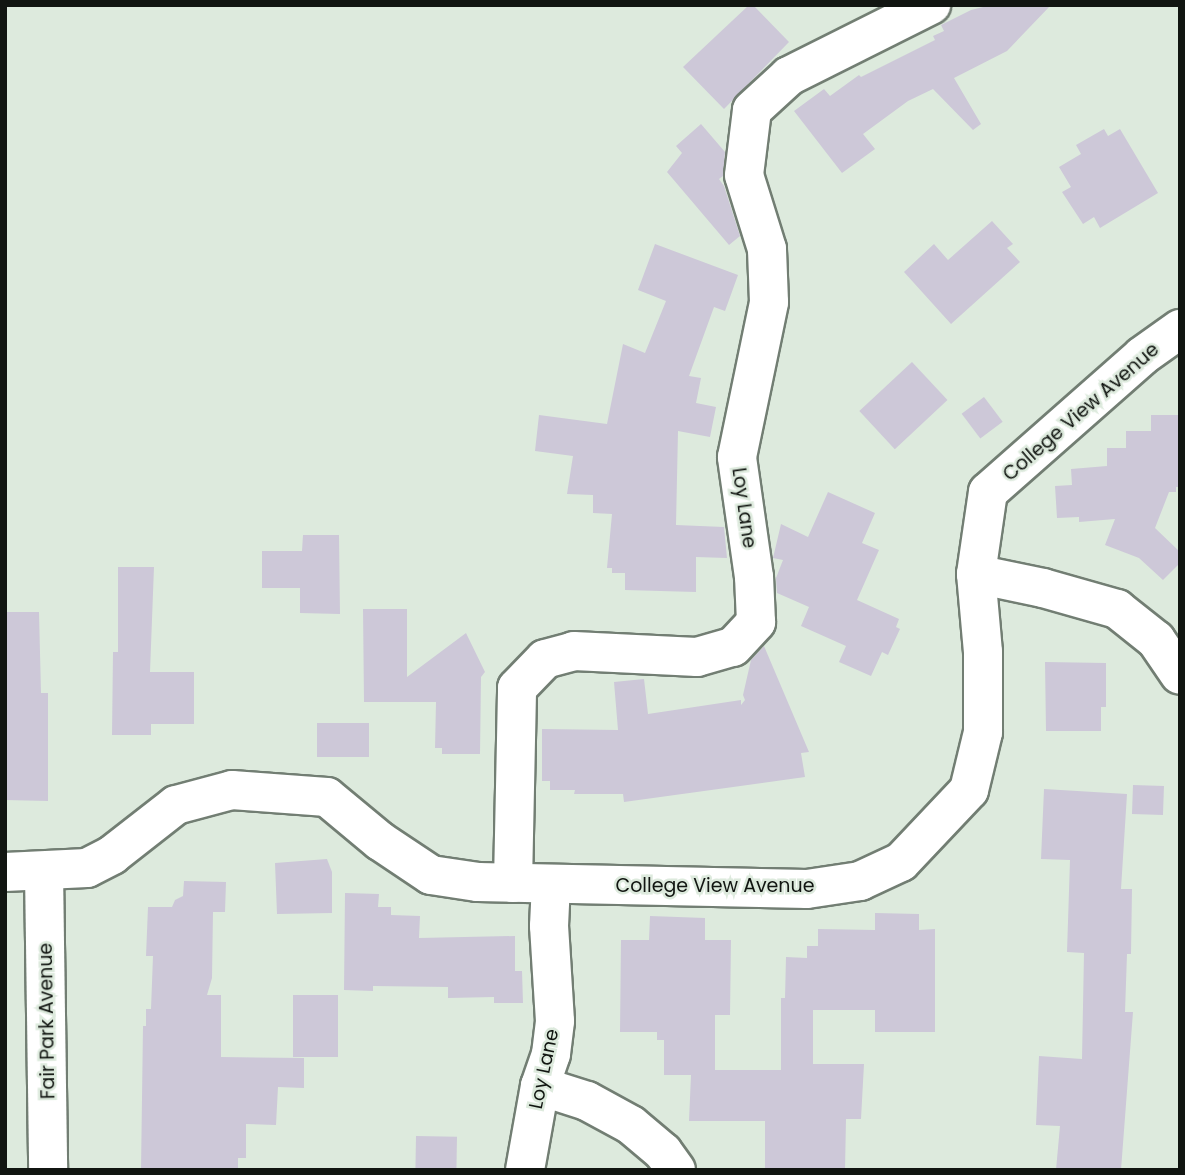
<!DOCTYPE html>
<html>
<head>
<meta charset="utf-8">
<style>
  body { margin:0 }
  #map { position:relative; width:1185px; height:1175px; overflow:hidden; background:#ddeadd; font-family:Poppins,sans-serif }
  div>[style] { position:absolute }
  .building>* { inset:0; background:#cdc8d8; transform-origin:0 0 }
  .roads { filter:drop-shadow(2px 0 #727e73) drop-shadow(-2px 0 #727e73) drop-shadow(0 2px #727e73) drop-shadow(0 -2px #727e73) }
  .minor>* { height:38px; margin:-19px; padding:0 19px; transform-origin:19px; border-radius:19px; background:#fff }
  span { translate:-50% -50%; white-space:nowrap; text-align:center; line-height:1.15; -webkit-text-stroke:5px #ddeadd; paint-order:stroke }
  .street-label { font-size:19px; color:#111511 }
  .frame { position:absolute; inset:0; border:7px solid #111511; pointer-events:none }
</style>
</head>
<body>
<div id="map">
  <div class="building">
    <div style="clip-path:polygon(749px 5px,753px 5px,789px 42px,724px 109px,683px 67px)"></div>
    <div style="clip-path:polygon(991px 5px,1051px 5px,1007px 51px,954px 78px,981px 124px,973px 130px,933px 89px,908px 101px,863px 134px,875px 149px,842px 173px,794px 111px,824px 89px,830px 96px,859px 75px,861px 77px,935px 40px,933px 36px,944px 31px,941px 25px,971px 10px)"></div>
    <div style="clip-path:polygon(701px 124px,725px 152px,723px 176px,719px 179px,724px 186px,740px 236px,729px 245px,667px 172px,682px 153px,676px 146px)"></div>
    <div style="clip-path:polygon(1104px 129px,1108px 136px,1120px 129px,1158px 193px,1100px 228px,1094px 217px,1083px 224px,1062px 192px,1071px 187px,1059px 167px,1081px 154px,1076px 145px)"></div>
    <div style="clip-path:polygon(992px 221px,1013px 244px,1007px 248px,1020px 262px,951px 324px,904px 272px,934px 244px,948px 260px)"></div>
    <div style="clip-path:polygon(655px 244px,738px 275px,725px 311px,714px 307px,689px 376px,701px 378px,696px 403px,716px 407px,710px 437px,678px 431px,676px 525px,724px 527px,727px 558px,696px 557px,696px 592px,625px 590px,625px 573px,612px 573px,612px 568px,607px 568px,612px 514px,593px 513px,593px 495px,567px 494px,573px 456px,535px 451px,539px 415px,607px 424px,623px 344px,645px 353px,666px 301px,638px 290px)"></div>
    <div style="left:912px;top:362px;width:52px;height:72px;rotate:47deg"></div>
    <div style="left:984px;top:397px;width:31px;height:28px;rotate:53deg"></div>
    <div style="clip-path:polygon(1151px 415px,1180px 415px,1180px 487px,1176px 487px,1176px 492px,1169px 492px,1155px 528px,1180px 552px,1180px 563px,1163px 580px,1139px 558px,1105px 545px,1115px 519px,1079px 522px,1079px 517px,1057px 518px,1055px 486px,1072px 485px,1071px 469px,1107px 466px,1107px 448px,1126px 448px,1126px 431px,1151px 431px)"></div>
    <div style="clip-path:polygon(828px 492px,875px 513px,862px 543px,879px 550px,857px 600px,899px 619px,896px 627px,900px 629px,888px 655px,882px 652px,871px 676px,839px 662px,846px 646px,801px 626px,809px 607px,777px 593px,776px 578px,783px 560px,773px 558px,781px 524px,808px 537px)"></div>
    <div style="clip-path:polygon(303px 535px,339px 535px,340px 614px,300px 613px,300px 588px,262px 588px,262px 551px,302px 551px)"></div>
    <div style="clip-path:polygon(118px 567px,154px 567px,150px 672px,194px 672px,194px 724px,151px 724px,151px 735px,112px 735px,113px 652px,118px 652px)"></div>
    <div style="clip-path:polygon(363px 609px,407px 609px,407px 677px,466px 633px,485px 672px,481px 677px,480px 754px,442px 754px,442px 748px,435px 748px,436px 702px,364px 702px)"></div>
    <div style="clip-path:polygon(5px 612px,39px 612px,41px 693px,48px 693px,48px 801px,5px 800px)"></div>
    <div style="clip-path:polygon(764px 646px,809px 752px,801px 753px,805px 777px,624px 802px,623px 794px,574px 794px,575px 790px,550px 790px,550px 781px,542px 781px,542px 729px,618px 730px,614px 682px,644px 679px,648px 714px,741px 700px,741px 705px,745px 700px,743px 695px,751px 660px)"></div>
    <div style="clip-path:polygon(1045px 662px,1106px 663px,1106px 707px,1101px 707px,1101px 731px,1046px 731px)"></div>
    <div style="left:317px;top:723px;width:52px;height:34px"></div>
    <div style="left:1133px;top:785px;width:31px;height:29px;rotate:2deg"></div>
    <div style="clip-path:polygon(1044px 789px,1127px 794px,1121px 889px,1132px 889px,1131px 954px,1127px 954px,1125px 1012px,1133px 1012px,1121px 1170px,1056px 1170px,1060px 1126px,1036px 1125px,1039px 1056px,1082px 1059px,1084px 953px,1067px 952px,1070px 860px,1041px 859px)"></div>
    <div style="clip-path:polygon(327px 859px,332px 872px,332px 913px,277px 914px,275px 863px)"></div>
    <div style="clip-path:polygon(184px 881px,226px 882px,225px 912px,213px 912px,212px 978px,207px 995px,221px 995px,221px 1057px,304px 1058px,304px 1088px,278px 1087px,276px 1125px,246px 1124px,246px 1158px,238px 1158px,238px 1170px,141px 1170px,143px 1026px,146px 1026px,146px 1009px,151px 1009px,153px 956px,146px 956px,148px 907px,172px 907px,175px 900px,183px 896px)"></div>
    <div style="clip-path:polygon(345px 893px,379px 894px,378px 907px,391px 907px,391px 915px,420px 916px,419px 938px,515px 936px,515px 971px,522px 971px,523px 1003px,494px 1003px,494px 997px,448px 998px,448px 987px,373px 986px,373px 991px,344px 990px)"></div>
    <div style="clip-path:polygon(875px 913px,919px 914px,919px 930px,935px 929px,935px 1032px,875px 1032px,875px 1010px,813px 1010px,813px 1064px,864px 1064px,861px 1119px,846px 1119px,845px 1170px,765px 1170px,765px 1121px,689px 1121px,691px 1075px,664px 1075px,664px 1040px,657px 1040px,657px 1032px,620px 1032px,621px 940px,649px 940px,650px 916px,705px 918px,705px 940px,731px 940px,730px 1015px,715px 1015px,715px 1070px,781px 1070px,781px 998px,785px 998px,786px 957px,807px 958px,807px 946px,818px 946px,818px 929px,875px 930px)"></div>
    <div style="left:293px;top:995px;width:45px;height:62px"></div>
    <div style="left:416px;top:1136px;width:41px;height:34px;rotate:1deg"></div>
  </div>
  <div class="roads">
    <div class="minor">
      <div style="left:976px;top:574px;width:68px;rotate:11.8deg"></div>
      <div style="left:1043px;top:588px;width:77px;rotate:15.8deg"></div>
      <div style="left:1117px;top:609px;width:50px;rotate:38.5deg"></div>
      <div style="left:1156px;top:640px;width:42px;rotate:55.6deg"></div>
      <div style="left:44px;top:871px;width:299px;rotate:89.2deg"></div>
      <div style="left:5px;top:872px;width:82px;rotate:-2.8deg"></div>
      <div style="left:87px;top:868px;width:28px;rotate:-27deg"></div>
      <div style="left:112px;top:855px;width:81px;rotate:-38deg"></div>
      <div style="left:176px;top:805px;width:58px;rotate:-15deg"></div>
      <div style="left:232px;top:790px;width:95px;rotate:4.2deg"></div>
      <div style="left:327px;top:797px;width:69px;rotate:39.7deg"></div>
      <div style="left:380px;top:841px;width:61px;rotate:33.7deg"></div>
      <div style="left:431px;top:875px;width:48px;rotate:8.5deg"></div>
      <div style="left:478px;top:882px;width:329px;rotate:1.2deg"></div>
      <div style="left:807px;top:889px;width:54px;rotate:-8.6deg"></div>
      <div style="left:860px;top:881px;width:45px;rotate:-24.9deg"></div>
      <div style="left:901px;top:862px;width:99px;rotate:-46.6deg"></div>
      <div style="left:969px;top:790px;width:60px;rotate:-76.4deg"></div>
      <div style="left:983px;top:732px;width:80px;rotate:-90deg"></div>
      <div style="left:983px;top:652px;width:78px;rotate:-95.1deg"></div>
      <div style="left:976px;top:574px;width:83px;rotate:-81.7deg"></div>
      <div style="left:988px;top:492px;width:205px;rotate:-41.4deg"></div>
      <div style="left:1142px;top:356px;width:47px;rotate:-35.4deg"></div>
      <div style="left:513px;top:883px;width:195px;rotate:-88.8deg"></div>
      <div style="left:517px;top:688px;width:40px;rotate:-46deg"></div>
      <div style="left:545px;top:659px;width:30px;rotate:-15deg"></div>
      <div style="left:574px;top:651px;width:123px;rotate:2.8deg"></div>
      <div style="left:697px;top:657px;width:37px;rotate:-16deg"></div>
      <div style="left:733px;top:647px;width:34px;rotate:-47deg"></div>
      <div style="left:756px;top:622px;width:45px;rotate:-92.5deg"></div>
      <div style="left:754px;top:577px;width:121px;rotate:-98.1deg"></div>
      <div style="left:737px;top:457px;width:158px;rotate:-78.3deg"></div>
      <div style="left:769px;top:302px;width:53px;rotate:-92.2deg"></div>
      <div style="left:767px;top:249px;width:77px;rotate:-107.3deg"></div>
      <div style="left:744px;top:175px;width:65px;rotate:-83deg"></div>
      <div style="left:752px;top:110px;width:50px;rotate:-42.6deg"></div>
      <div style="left:789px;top:76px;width:159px;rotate:-26.6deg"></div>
      <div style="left:540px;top:1086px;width:49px;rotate:17.7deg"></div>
      <div style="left:587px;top:1101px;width:50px;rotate:28.6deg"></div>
      <div style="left:631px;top:1125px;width:42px;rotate:40.2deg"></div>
      <div style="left:663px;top:1152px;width:22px;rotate:54deg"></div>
      <div style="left:525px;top:1170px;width:85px;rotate:-79.9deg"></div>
      <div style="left:540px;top:1086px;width:34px;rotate:-71deg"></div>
      <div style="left:551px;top:1054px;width:33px;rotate:-83deg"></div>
      <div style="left:555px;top:1021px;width:95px;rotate:-93.6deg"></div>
      <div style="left:549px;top:926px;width:42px;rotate:-87.3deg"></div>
    </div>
  </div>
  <div class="street-label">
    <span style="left:1081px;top:412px;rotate:-41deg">College View Avenue</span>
    <span style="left:744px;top:508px;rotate:82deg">Loy Lane</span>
    <span style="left:715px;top:886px">College View Avenue</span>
    <span style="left:47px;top:1021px;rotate:-91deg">Fair Park Avenue</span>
    <span style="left:544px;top:1069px;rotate:-78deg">Loy Lane</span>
  </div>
  <div class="frame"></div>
</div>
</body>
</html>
